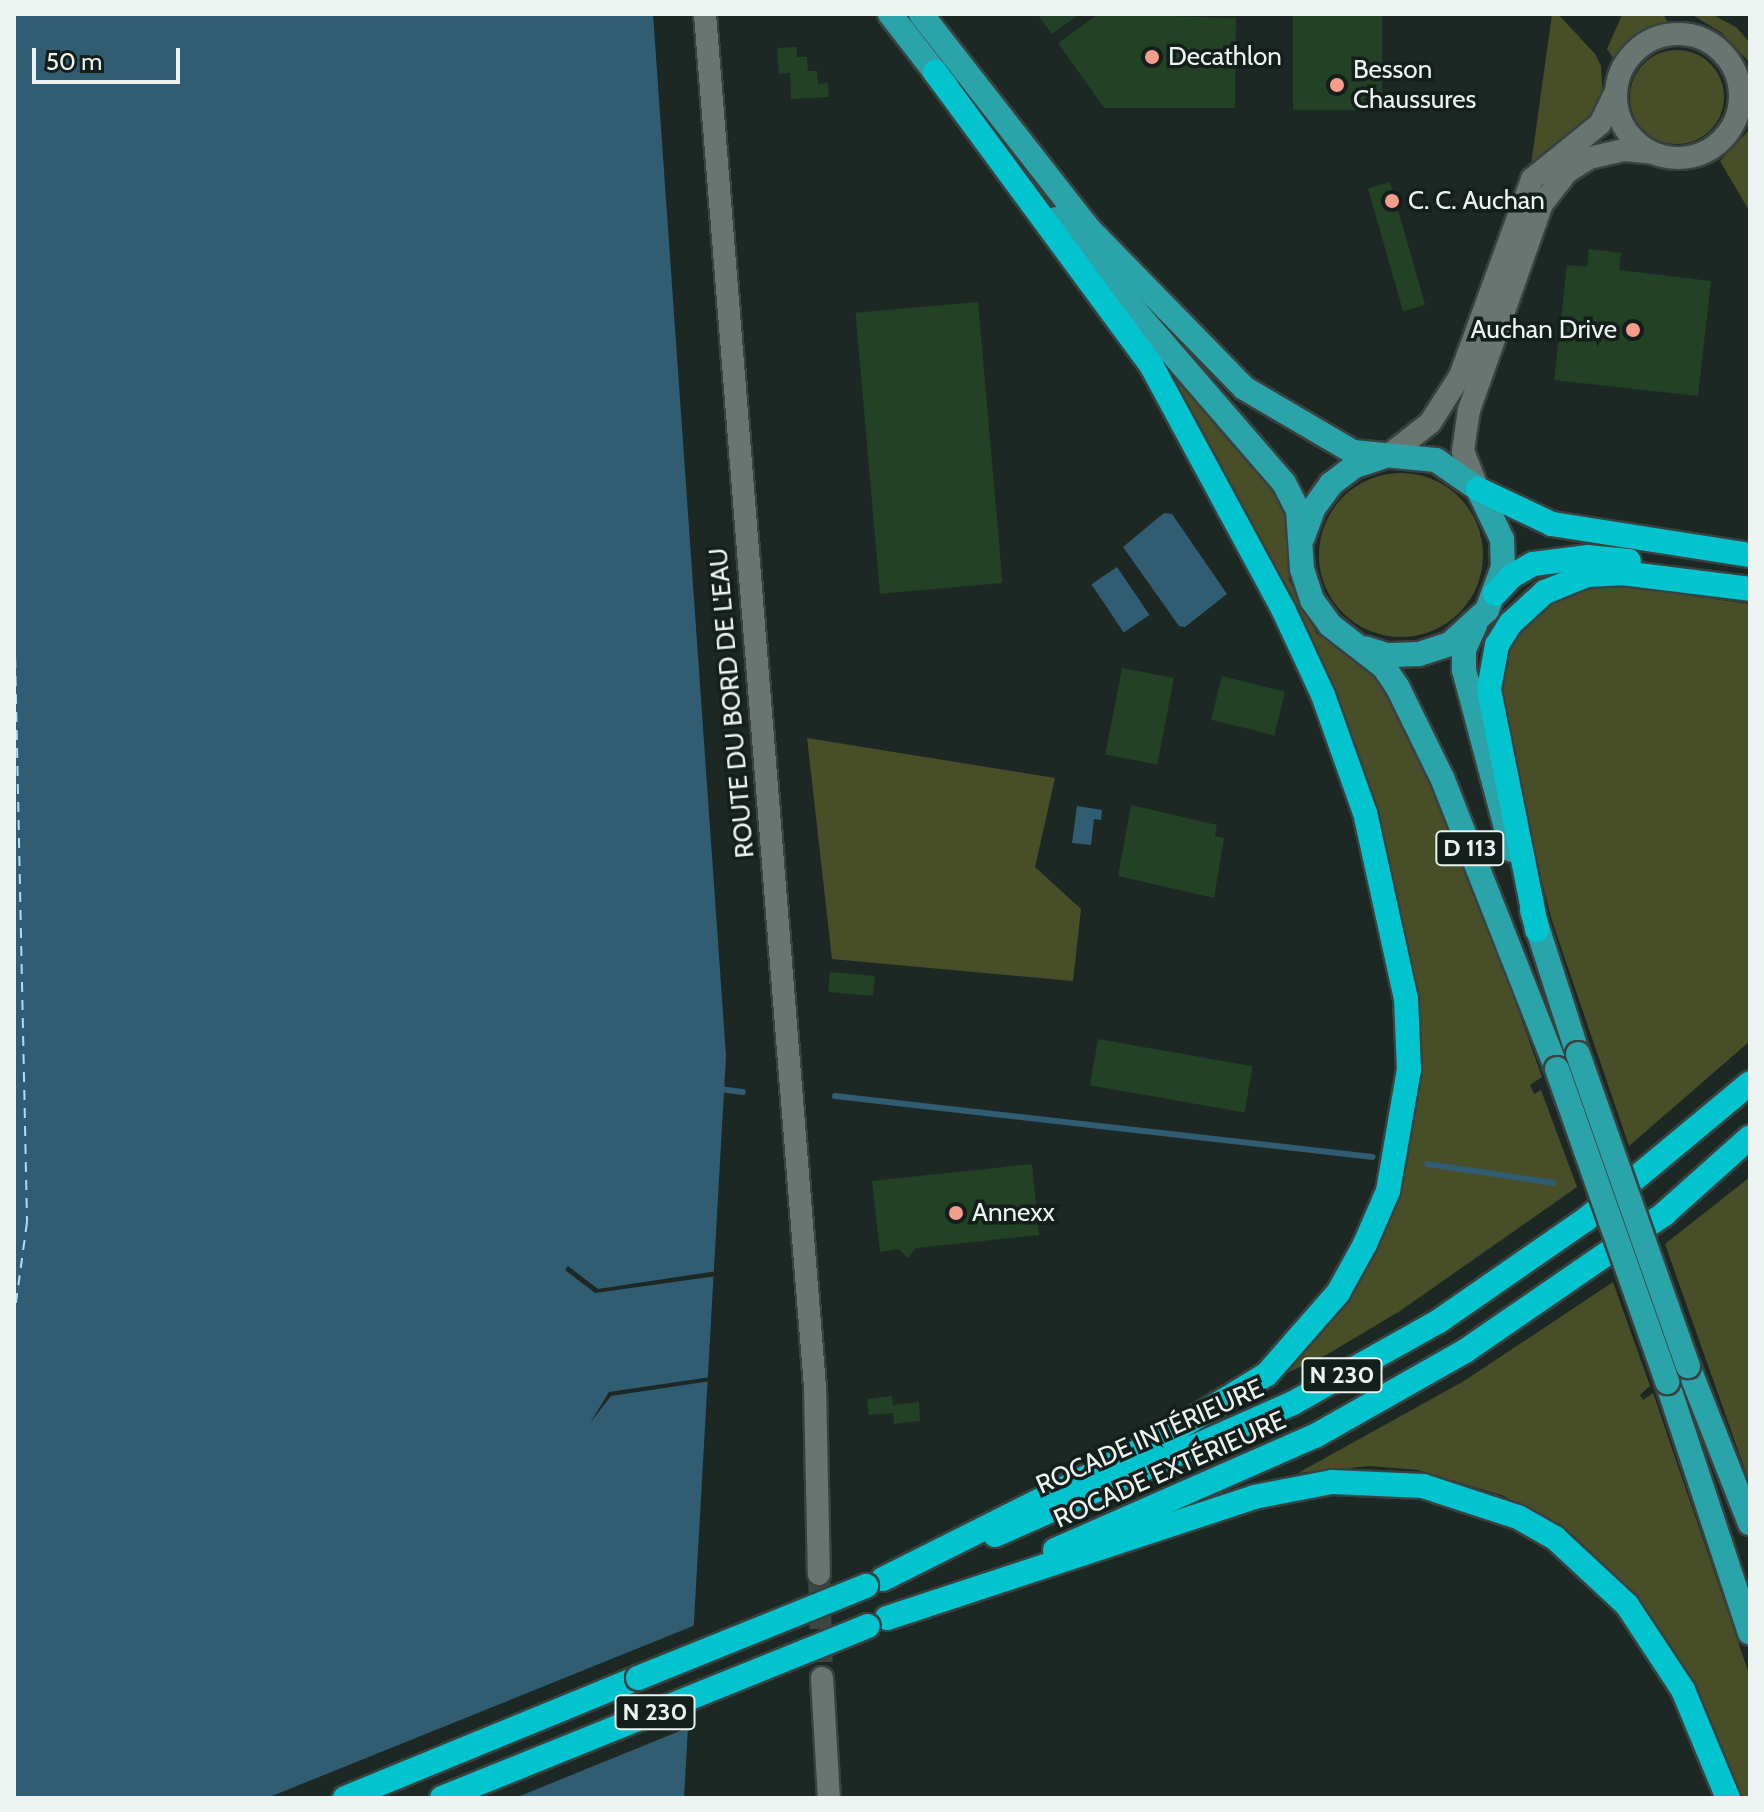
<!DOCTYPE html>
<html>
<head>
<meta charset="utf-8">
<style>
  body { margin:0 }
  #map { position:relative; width:1764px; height:1812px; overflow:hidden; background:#1d2824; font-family:Cabin,sans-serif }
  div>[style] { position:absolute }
  .green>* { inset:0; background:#484e28 }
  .round { border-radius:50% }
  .water>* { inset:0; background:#305d72; transform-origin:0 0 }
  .pier>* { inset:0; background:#1d2824 }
  .stream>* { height:6px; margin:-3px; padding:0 3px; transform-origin:3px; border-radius:3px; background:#305d72 }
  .ferry>* { height:2px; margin-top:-1px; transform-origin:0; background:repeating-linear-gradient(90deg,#a5dffd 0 10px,transparent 0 18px) }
  .building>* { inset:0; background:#234125; transform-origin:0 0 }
  .minor-tunnel>* { height:22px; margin-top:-11px; transform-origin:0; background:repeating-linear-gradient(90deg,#3c4643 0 22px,transparent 0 33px) }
  .roads { filter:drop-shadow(2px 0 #394240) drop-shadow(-2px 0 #394240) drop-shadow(0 2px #394240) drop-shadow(0 -2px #394240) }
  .minor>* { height:22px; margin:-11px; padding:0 11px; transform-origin:11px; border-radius:11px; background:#687571 }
  .minor>.ring { margin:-11px; padding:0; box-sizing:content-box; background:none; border:22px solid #687571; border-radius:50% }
  .major>* { height:24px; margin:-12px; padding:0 12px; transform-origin:12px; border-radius:12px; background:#2ba4a9 }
  .highway>* { height:24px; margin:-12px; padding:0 12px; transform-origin:12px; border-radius:12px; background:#02c4cf }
  .bridges { filter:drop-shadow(2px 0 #394240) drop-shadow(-2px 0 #394240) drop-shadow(0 2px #394240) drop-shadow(0 -2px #394240) }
  .major-bridge>* { height:24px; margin:-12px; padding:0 12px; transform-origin:12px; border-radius:12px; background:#2ba4a9 }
  .highway-bridge>* { height:24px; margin:-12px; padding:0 12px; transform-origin:12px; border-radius:12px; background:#02c4cf }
  .dots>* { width:22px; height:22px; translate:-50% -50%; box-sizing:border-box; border:4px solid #141e1b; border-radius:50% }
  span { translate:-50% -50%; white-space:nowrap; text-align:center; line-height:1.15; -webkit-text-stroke:7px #141e1b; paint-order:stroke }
  .shield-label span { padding:2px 6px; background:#141e1b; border:2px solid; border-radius:6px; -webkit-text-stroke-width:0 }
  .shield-label { font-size:24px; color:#ecf3f1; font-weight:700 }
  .poi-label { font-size:26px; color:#ecf3f1 }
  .left { translate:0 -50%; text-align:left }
  .right { translate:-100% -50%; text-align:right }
  .street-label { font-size:26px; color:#ecf3f1 }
  .frame { position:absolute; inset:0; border:16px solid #ecf3f1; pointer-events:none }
  .scale { position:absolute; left:32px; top:48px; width:148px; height:36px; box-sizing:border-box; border:4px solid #ecf3f1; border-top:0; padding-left:10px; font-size:24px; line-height:28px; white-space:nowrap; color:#ecf3f1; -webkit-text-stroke:6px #141e1b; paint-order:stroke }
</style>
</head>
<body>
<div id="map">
  <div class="green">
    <div style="clip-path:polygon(1552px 14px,1558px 14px,1595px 54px,1601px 66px,1603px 99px,1600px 111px,1531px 165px)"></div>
    <div style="clip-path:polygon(1663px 14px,1668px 22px,1640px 31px,1613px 58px,1607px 49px,1622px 15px)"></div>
    <div style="clip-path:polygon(1691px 14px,1711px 14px,1736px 27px,1750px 43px,1750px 63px,1722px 33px)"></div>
    <div class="round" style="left:1630px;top:50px;width:94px;height:94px"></div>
    <div style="clip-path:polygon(1750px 129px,1750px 212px,1720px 161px)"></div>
    <div style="clip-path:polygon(1163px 358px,1286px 504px,1289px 580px,1317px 634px,1368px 665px,1380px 679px,1433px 790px,1497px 951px,1542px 1077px,1530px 1085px,1534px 1094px,1541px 1090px,1577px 1187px,1400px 1311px,1326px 1355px,1274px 1379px,1337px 1313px,1382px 1232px,1403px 1172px,1415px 1105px,1419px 1036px,1410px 961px,1384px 844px,1321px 664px)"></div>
    <div class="round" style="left:1319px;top:473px;width:164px;height:164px"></div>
    <div style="clip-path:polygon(1603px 584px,1750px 604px,1750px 1041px,1629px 1146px,1552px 921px,1499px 713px,1500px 653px,1520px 623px,1559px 591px)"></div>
    <div style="clip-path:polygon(807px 738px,1055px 778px,1035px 867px,1081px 909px,1073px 981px,832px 959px)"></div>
    <div style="clip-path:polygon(1750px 1177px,1750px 1484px,1665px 1244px)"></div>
    <div style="clip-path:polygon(1613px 1282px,1650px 1386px,1640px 1395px,1643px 1400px,1653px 1393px,1750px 1677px,1750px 1798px,1740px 1798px,1692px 1678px,1661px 1630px,1629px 1588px,1568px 1533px,1504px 1496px,1418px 1470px,1369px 1466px,1298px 1473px,1464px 1381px)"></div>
  </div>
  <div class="water">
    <div style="clip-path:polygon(14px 14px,653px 14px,726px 1056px,684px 1798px,14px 1798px)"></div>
    <div style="clip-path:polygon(1164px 513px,1172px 514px,1227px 594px,1185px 627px,1179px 626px,1123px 547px)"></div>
    <div style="left:1117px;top:567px;width:58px;height:31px;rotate:56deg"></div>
    <div style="clip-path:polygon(1077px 806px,1102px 810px,1101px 820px,1094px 819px,1091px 845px,1072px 843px)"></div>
  </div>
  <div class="pier">
    <div style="clip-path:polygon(568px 1266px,598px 1289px,717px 1271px,717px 1276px,595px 1293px,565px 1270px)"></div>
    <div style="clip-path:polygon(711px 1377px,711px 1381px,611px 1396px,590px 1423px,609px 1392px)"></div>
    <div style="clip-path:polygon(698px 1624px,692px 1726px,515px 1798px,267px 1798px)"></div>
  </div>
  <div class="stream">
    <div style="left:719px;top:1089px;width:24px;rotate:7deg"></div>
    <div style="left:835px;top:1096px;width:541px;rotate:6.47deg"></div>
    <div style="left:1427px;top:1164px;width:128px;rotate:8.5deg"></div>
  </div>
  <div class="ferry">
    <div style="left:14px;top:604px;width:618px;rotate:88.79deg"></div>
    <div style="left:27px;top:1222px;width:96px;rotate:97.8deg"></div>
  </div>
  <div class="building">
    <div style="clip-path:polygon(1037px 14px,1080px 14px,1052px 34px)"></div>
    <div style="clip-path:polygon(1098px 14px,1236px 18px,1235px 108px,1104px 108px,1058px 43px)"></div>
    <div style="left:1293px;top:14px;width:89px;height:96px"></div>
    <div style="clip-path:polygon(797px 47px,797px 57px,807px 57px,808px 71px,817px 71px,818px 84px,828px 83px,829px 97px,791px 99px,790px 73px,779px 74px,777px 48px)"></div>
    <div style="left:1390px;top:182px;width:128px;height:23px;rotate:74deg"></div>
    <div style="clip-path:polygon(1589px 249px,1621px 253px,1619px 270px,1711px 281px,1698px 396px,1554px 380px,1567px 265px,1587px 267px)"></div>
    <div style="left:978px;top:302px;width:282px;height:123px;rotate:85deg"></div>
    <div style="left:1122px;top:668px;width:53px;height:88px;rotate:11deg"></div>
    <div style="left:1222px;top:676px;width:65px;height:45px;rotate:14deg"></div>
    <div style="clip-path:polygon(1131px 805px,1217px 825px,1215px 836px,1224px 838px,1214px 898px,1118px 876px)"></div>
    <div style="left:830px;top:972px;width:45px;height:20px;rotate:5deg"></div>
    <div style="left:1098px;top:1039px;width:157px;height:47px;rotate:10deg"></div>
    <div style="clip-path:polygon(1032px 1164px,1039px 1235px,916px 1248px,908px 1258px,898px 1249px,880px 1252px,872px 1181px)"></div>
    <div style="clip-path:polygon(892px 1396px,893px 1405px,919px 1402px,920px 1421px,894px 1424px,893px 1413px,869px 1415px,867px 1399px)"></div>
  </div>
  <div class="minor-tunnel">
    <div style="left:819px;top:1574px;width:104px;rotate:88.3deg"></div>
  </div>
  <div class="roads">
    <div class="minor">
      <div style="left:705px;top:14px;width:1378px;rotate:85.42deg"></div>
      <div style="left:815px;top:1388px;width:186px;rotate:88.8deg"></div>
      <div class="ring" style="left:1616px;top:34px;width:102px;height:102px"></div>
      <div style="left:1389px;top:455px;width:52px;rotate:-38deg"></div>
      <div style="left:1430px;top:423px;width:56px;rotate:-57.4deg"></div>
      <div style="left:1460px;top:376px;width:210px;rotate:-69.9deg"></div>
      <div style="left:1532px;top:179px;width:87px;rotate:-39deg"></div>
      <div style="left:1600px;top:124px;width:37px;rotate:-64deg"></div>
      <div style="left:1478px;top:489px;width:41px;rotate:-111.5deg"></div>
      <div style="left:1463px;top:451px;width:41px;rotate:-81.7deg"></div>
      <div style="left:1469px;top:410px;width:219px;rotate:-70.5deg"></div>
      <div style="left:1542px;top:204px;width:41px;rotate:-52deg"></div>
      <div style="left:1567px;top:172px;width:26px;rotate:-32deg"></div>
      <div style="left:1589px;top:158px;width:37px;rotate:-13deg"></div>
      <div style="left:1625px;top:150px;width:28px;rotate:6deg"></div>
      <div style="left:822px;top:1678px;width:120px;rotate:86.7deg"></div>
    </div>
    <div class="major">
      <div style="left:890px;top:14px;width:91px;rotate:52.1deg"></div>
      <div style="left:921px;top:14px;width:271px;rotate:52deg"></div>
      <div style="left:1088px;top:228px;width:223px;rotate:45.7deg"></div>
      <div style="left:1244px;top:388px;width:126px;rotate:30.4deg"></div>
      <div style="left:1353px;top:452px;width:83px;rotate:5.5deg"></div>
      <div style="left:1436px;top:460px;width:51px;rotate:34.6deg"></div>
      <div style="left:1478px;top:489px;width:55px;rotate:64.4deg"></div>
      <div style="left:1502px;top:539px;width:28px;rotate:88deg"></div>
      <div style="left:1503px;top:567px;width:46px;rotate:110.4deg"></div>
      <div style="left:1487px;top:610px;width:50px;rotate:137.4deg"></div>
      <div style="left:1450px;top:644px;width:33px;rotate:162deg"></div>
      <div style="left:1419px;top:654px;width:33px;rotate:178deg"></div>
      <div style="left:1386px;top:655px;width:22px;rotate:-162deg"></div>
      <div style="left:1056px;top:219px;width:349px;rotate:49.2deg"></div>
      <div style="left:1284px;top:483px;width:30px;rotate:63deg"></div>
      <div style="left:1298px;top:510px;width:59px;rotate:86.1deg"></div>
      <div style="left:1302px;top:569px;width:33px;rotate:72deg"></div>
      <div style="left:1312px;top:600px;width:31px;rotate:54deg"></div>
      <div style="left:1330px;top:625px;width:68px;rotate:37.9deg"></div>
      <div style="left:1384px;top:667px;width:25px;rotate:56deg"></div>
      <div style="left:1398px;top:688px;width:102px;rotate:63.9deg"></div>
      <div style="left:1443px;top:780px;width:311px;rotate:68.5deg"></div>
      <div style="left:1303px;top:537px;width:30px;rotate:-70deg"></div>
      <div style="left:1313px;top:509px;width:31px;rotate:-54deg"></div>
      <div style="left:1331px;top:484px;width:30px;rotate:-37deg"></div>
      <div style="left:1355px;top:466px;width:28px;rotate:-18deg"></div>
      <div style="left:1475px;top:625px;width:27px;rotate:114deg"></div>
      <div style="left:1464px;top:650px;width:20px;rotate:90deg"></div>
      <div style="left:1464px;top:670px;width:186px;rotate:75.1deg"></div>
      <div style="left:1532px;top:911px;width:150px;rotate:72.2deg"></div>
      <div style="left:1688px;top:1366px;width:169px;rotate:68.5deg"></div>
      <div style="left:1667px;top:1382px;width:264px;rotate:71.7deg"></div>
    </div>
    <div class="highway">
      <div style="left:1478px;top:489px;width:82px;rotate:25.3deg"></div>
      <div style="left:1552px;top:524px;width:200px;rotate:8.9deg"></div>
      <div style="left:1495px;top:594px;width:25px;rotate:-47deg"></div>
      <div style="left:1512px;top:576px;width:24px;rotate:-30deg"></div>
      <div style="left:1533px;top:564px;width:54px;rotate:-7.4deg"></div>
      <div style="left:1587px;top:557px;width:42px;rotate:5.4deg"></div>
      <div style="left:1537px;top:930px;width:246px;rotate:-101.3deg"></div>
      <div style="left:1489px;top:689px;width:45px;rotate:-79.7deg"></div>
      <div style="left:1497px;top:645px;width:26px;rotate:-58deg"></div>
      <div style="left:1511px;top:623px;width:46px;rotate:-42.4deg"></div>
      <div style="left:1545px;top:592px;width:45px;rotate:-22deg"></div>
      <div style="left:1587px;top:575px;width:35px;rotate:-3deg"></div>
      <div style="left:1622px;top:573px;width:129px;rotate:7.1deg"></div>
      <div style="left:995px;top:1535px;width:326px;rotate:-23.9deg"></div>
      <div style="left:1293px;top:1403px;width:167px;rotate:-29.3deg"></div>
      <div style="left:1439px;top:1321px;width:178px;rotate:-34.7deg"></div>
      <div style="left:1585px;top:1220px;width:214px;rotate:-39.7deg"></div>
      <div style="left:1055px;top:1550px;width:284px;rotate:-23.7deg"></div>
      <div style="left:1315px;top:1436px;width:172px;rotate:-29.5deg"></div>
      <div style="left:1465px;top:1351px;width:242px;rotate:-34.5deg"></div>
      <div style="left:1664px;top:1214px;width:115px;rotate:-41.8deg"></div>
      <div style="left:883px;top:1579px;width:303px;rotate:-26.6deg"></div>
      <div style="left:1154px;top:1443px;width:132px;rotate:-31.4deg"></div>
      <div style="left:1267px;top:1374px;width:108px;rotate:-48.8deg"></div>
      <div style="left:1338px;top:1293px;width:56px;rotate:-61.1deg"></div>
      <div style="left:1365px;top:1244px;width:58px;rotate:-66.5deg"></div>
      <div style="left:1388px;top:1191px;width:123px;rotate:-80.2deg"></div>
      <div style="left:1409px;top:1070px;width:71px;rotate:-92.4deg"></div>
      <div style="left:1406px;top:999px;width:190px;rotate:-102.4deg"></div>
      <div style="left:1365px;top:813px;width:125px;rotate:-109.6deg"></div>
      <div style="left:1323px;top:695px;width:95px;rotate:-114.9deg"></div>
      <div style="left:1283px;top:609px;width:277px;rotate:-118.4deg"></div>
      <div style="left:1151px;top:365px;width:364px;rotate:-126.4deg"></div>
      <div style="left:887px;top:1618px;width:386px;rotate:-18.2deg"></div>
      <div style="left:1254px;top:1497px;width:79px;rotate:-10.9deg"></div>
      <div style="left:1332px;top:1482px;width:91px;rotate:2.5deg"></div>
      <div style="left:1423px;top:1486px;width:100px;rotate:18.1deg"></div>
      <div style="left:1518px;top:1517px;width:43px;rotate:29.6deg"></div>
      <div style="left:1555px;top:1538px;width:98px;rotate:42.9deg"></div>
      <div style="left:1627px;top:1605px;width:102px;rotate:56.6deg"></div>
      <div style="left:1683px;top:1690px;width:117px;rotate:67.4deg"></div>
      <div style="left:345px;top:1798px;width:317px;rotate:-22.3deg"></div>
    </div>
  </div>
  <div class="bridges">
    <div class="major-bridge">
      <div style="left:1578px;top:1054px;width:331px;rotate:70.6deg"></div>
      <div style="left:1557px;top:1069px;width:332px;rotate:70.6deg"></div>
    </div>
    <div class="highway-bridge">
      <div style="left:638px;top:1678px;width:246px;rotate:-22deg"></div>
      <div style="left:442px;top:1798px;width:459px;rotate:-22deg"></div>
    </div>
  </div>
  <div class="dots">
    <div style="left:1152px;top:57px;background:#f49d8d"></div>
    <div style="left:1337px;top:85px;background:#f49d8d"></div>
    <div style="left:1392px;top:201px;background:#f49d8d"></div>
    <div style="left:1633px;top:330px;background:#f49d8d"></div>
    <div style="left:956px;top:1213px;background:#f49d8d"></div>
  </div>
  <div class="shield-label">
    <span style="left:1470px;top:848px">D 113</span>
    <span style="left:1342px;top:1375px">N 230</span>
    <span style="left:655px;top:1712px">N 230</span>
  </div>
  <div class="poi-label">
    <span class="left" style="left:1168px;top:57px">Decathlon</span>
    <span class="left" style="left:1353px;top:85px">Besson<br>Chaussures</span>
    <span class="left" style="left:1408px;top:201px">C. C. Auchan</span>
    <span class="right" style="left:1617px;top:330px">Auchan Drive</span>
    <span class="left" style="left:972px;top:1213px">Annexx</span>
  </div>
  <div class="street-label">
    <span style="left:732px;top:703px;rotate:-95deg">ROUTE DU BORD DE L'EAU</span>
    <span style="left:1150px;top:1437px;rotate:-24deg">ROCADE INTÉRIEURE</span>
    <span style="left:1170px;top:1470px;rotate:-24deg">ROCADE EXTÉRIEURE</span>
  </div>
  <div class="frame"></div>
  <div class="scale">50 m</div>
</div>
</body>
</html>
